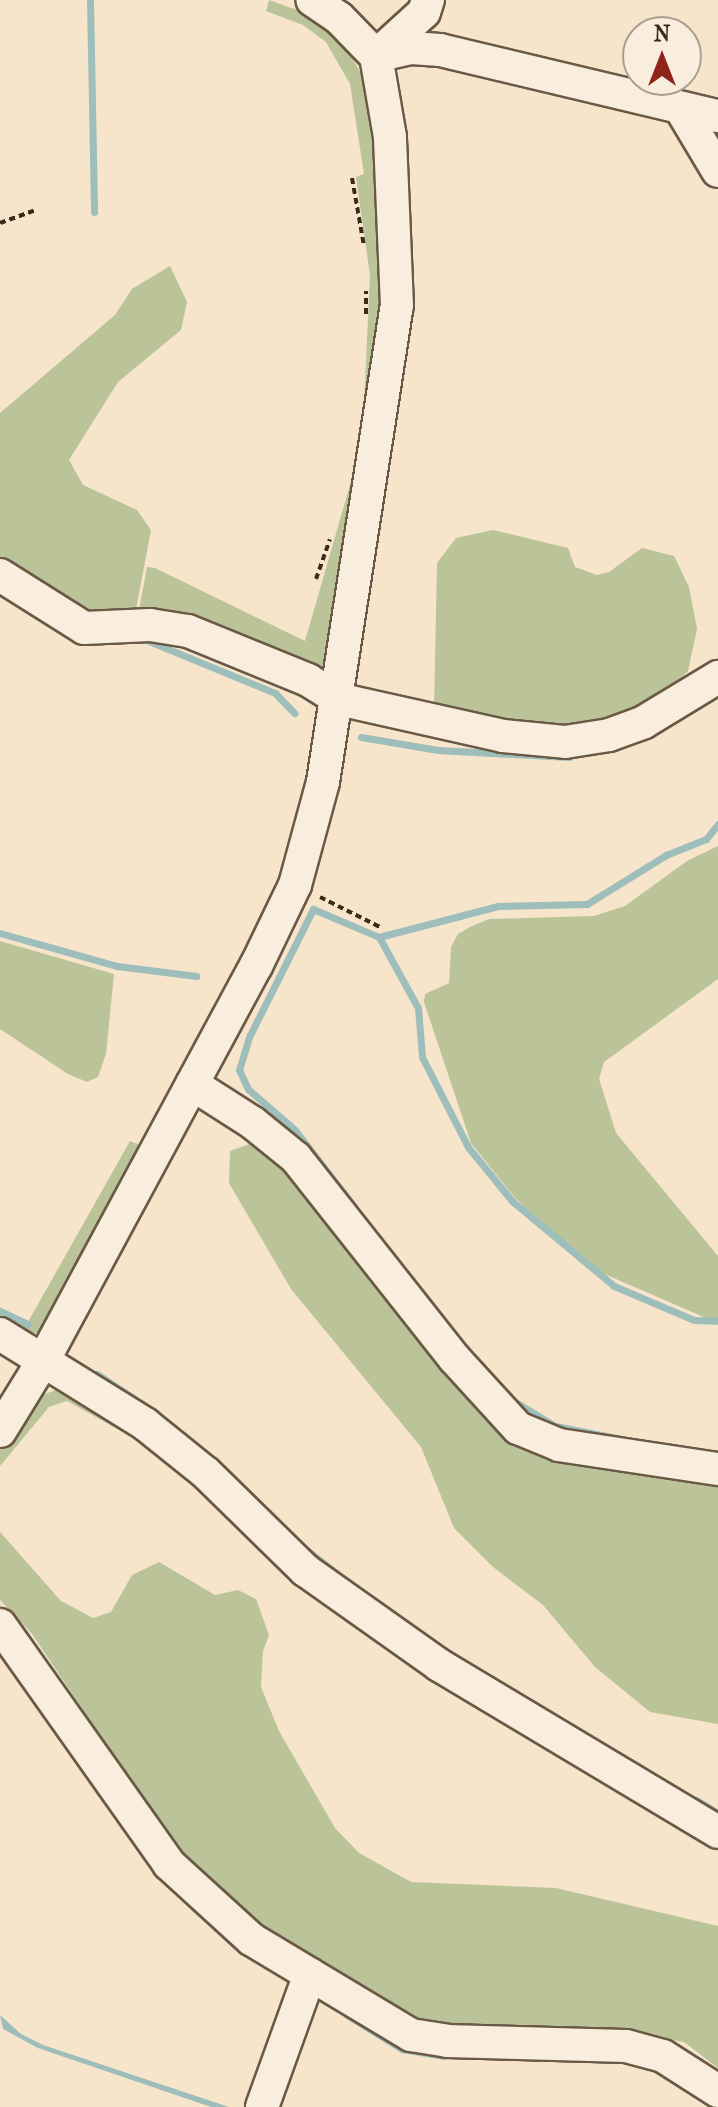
<!DOCTYPE html>
<html>
<head>
<meta charset="utf-8">
<style>
  body { margin:0 }
  #map { position:relative; width:718px; height:2107px; overflow:hidden; background:#f6e4cb; font-family:"IM FELL French Canon",serif }
  div>[style] { position:absolute }
  .green>* { inset:0; background:#bbc498 }
  .water>* { inset:0; background:#9dbeba }
  .stream>* { height:7px; margin:-3.5px; padding:0 3.5px; transform-origin:3.5px; border-radius:3.5px; background:#9dbeba }
  .path>* { height:4px; margin-top:-2px; transform-origin:0; background:repeating-linear-gradient(90deg,#3a2b18 0 6px,transparent 0 10px) }
  .roads { filter:drop-shadow(2px 0 #695945) drop-shadow(-2px 0 #695945) drop-shadow(0 2px #695945) drop-shadow(0 -2px #695945) }
  .minor>* { height:32px; margin:-16px; padding:0 16px; transform-origin:16px; border-radius:16px; background:#f9eddd }
  span { translate:-50% -50%; white-space:nowrap; text-align:center; line-height:1.15; -webkit-text-stroke:6px #f9eddd; paint-order:stroke }
  .north { position:absolute; left:622px; top:16px; width:80px; height:80px; box-sizing:border-box; background:#f9eddd; border:2px solid #ad9f8e; border-radius:50%; rotate:0deg; font-size:22px; font-weight:700; line-height:32px; text-align:center; color:#3a2b18 }
  .north::after { content:''; display:block; margin:auto; width:28px; height:36px; background:#8f2418; clip-path:polygon(50% 0,100% 100%,50% 72%,0 100%) }
</style>
</head>
<body>
<div id="map">
  <div class="green">
    <div style="clip-path:polygon(269px 0,311px 15px,338px 34px,370px 88px,385px 276px,373px 406px,364px 405px,370px 275px,356px 177px,364px 174px,350px 84px,326px 42px,303px 25px,266px 11px)"></div>
    <div style="clip-path:polygon(170px 266px,187px 302px,181px 330px,118px 382px,69px 460px,83px 485px,137px 510px,151px 530px,134px 620px,105px 623px,0 568px,0 413px,115px 315px,132px 289px)"></div>
    <div style="clip-path:polygon(356px 464px,327px 681px,137px 621px,147px 567px,155px 568px,305px 641px)"></div>
    <div style="clip-path:polygon(493px 530px,568px 548px,575px 567px,597px 575px,609px 572px,642px 548px,674px 556px,689px 587px,697px 629px,688px 671px,670px 688px,622px 715px,585px 726px,544px 726px,434px 710px,437px 563px,456px 538px)"></div>
    <div style="clip-path:polygon(718px 846px,718px 979px,604px 1062px,599px 1079px,616px 1133px,718px 1256px,718px 1318px,706px 1318px,593px 1269px,515px 1198px,471px 1143px,424px 1002px,425px 994px,449px 983px,451px 947px,458px 934px,470px 927px,489px 919px,594px 916px,625px 906px,687px 861px)"></div>
    <div style="clip-path:polygon(0 941px,114px 974px,106px 1054px,98px 1077px,87px 1082px,68px 1074px,0 1029px)"></div>
    <div style="clip-path:polygon(130px 1141px,145px 1147px,44px 1330px,23px 1337px,0 1328px,0 1308px,28px 1322px)"></div>
    <div style="clip-path:polygon(252px 1143px,297px 1175px,465px 1396px,509px 1442px,718px 1482px,718px 1724px,650px 1712px,595px 1667px,543px 1605px,493px 1567px,454px 1528px,421px 1447px,291px 1289px,229px 1183px,230px 1151px)"></div>
    <div style="clip-path:polygon(65px 1387px,150px 1447px,67px 1401px,49px 1407px,0 1466px,0 1447px,42px 1395px)"></div>
    <div style="clip-path:polygon(0 1532px,61px 1601px,93px 1618px,111px 1612px,132px 1575px,159px 1562px,215px 1595px,238px 1590px,256px 1599px,269px 1635px,263px 1651px,261px 1687px,279px 1731px,335px 1828px,359px 1853px,411px 1882px,556px 1888px,718px 1926px,718px 2068px,684px 2042px,620px 2031px,428px 2026px,252px 1922px,187px 1865px,32px 1634px,0 1600px)"></div>
  </div>
  <div class="water">
    <div style="clip-path:polygon(0 2015px,21px 2034px,43px 2045px,229px 2107px,211px 2107px,38px 2048px,3px 2029px)"></div>
  </div>
  <div class="stream">
    <div style="left:90px;top:0;width:212px;rotate:88.9deg"></div>
    <div style="left:144px;top:639px;width:142px;rotate:22.4deg"></div>
    <div style="left:275px;top:693px;width:28px;rotate:46deg"></div>
    <div style="left:361px;top:737px;width:78px;rotate:9.6deg"></div>
    <div style="left:438px;top:750px;width:131px;rotate:3.1deg"></div>
    <div style="left:0;top:933px;width:122px;rotate:15.8deg"></div>
    <div style="left:117px;top:966px;width:80px;rotate:7.2deg"></div>
    <div style="left:379px;top:937px;width:81px;rotate:61.2deg"></div>
    <div style="left:418px;top:1008px;width:49px;rotate:85.3deg"></div>
    <div style="left:422px;top:1057px;width:101px;rotate:62.9deg"></div>
    <div style="left:468px;top:1147px;width:70px;rotate:50.8deg"></div>
    <div style="left:512px;top:1201px;width:133px;rotate:39.8deg"></div>
    <div style="left:614px;top:1286px;width:87px;rotate:23deg"></div>
    <div style="left:694px;top:1320px;width:24px;rotate:2deg"></div>
    <div style="left:355px;top:1208px;width:98px;rotate:-127.6deg"></div>
    <div style="left:295px;top:1130px;width:62px;rotate:-138.9deg"></div>
    <div style="left:248px;top:1089px;width:21px;rotate:-115deg"></div>
    <div style="left:239px;top:1070px;width:37px;rotate:-73deg"></div>
    <div style="left:250px;top:1035px;width:141px;rotate:-63.4deg"></div>
    <div style="left:313px;top:909px;width:72px;rotate:23deg"></div>
    <div style="left:379px;top:937px;width:123px;rotate:-14.6deg"></div>
    <div style="left:498px;top:906px;width:89px;rotate:-1.3deg"></div>
    <div style="left:587px;top:904px;width:93px;rotate:-31.8deg"></div>
    <div style="left:666px;top:855px;width:43px;rotate:-21.8deg"></div>
    <div style="left:706px;top:839px;width:19px;rotate:-51deg"></div>
    <div style="left:0;top:1311px;width:31px;rotate:25deg"></div>
    <div style="left:97px;top:1374px;width:65px;rotate:33.7deg"></div>
    <div style="left:512px;top:1400px;width:50px;rotate:31.2deg"></div>
    <div style="left:555px;top:1426px;width:68px;rotate:11deg"></div>
    <div style="left:303px;top:1547px;width:43px;rotate:38.5deg"></div>
    <div style="left:696px;top:1800px;width:26px;rotate:31deg"></div>
    <div style="left:189px;top:1903px;width:64px;rotate:42.5deg"></div>
    <div style="left:347px;top:2015px;width:65px;rotate:31.7deg"></div>
    <div style="left:402px;top:2049px;width:43px;rotate:9.5deg"></div>
  </div>
  <div class="path">
    <div style="left:352px;top:178px;width:69px;rotate:80deg"></div>
    <div style="left:0;top:223px;width:38px;rotate:-20deg"></div>
    <div style="left:366px;top:314px;width:23px;rotate:-90deg"></div>
    <div style="left:316px;top:579px;width:42px;rotate:-70.7deg"></div>
    <div style="left:320px;top:897px;width:69px;rotate:26.6deg"></div>
  </div>
  <div class="roads">
    <div class="minor">
      <div style="left:378px;top:54px;width:62px;rotate:-42.4deg"></div>
      <div style="left:424px;top:12px;width:13px;rotate:-72deg"></div>
      <div style="left:376px;top:56px;width:36px;rotate:-13deg"></div>
      <div style="left:411px;top:48px;width:29px;rotate:4deg"></div>
      <div style="left:440px;top:50px;width:286px;rotate:13.4deg"></div>
      <div style="left:681px;top:109px;width:72px;rotate:59.2deg"></div>
      <div style="left:0;top:575px;width:99px;rotate:32.2deg"></div>
      <div style="left:84px;top:628px;width:66px;rotate:-2.6deg"></div>
      <div style="left:150px;top:625px;width:38px;rotate:9deg"></div>
      <div style="left:188px;top:631px;width:130px;rotate:22.2deg"></div>
      <div style="left:308px;top:680px;width:36px;rotate:32deg"></div>
      <div style="left:338px;top:699px;width:169px;rotate:12.6deg"></div>
      <div style="left:503px;top:736px;width:62px;rotate:5.5deg"></div>
      <div style="left:565px;top:742px;width:45px;rotate:-9deg"></div>
      <div style="left:609px;top:735px;width:37px;rotate:-20deg"></div>
      <div style="left:644px;top:722px;width:87px;rotate:-31.3deg"></div>
      <div style="left:192px;top:1084px;width:72px;rotate:32.6deg"></div>
      <div style="left:253px;top:1123px;width:55px;rotate:39.1deg"></div>
      <div style="left:296px;top:1158px;width:255px;rotate:51.7deg"></div>
      <div style="left:454px;top:1358px;width:95px;rotate:47.6deg"></div>
      <div style="left:518px;top:1428px;width:44px;rotate:22.5deg"></div>
      <div style="left:559px;top:1445px;width:161px;rotate:8.6deg"></div>
      <div style="left:0;top:1334px;width:171px;rotate:31.8deg"></div>
      <div style="left:145px;top:1424px;width:78px;rotate:38.8deg"></div>
      <div style="left:206px;top:1473px;width:139px;rotate:44.4deg"></div>
      <div style="left:305px;top:1570px;width:164px;rotate:35.3deg"></div>
      <div style="left:439px;top:1665px;width:325px;rotate:30.9deg"></div>
      <div style="left:0;top:1431px;width:82px;rotate:-58.4deg"></div>
      <div style="left:43px;top:1361px;width:449px;rotate:-61.7deg"></div>
      <div style="left:256px;top:966px;width:90px;rotate:-64.3deg"></div>
      <div style="left:295px;top:885px;width:107px;rotate:-74.8deg"></div>
      <div style="left:323px;top:782px;width:482px;rotate:-81.2deg"></div>
      <div style="left:397px;top:306px;width:169px;rotate:-92.4deg"></div>
      <div style="left:390px;top:137px;width:82px;rotate:-99.8deg"></div>
      <div style="left:376px;top:56px;width:53px;rotate:-134.2deg"></div>
      <div style="left:339px;top:18px;width:32px;rotate:-146deg"></div>
      <div style="left:0;top:1625px;width:293px;rotate:54.7deg"></div>
      <div style="left:169px;top:1864px;width:111px;rotate:42.4deg"></div>
      <div style="left:251px;top:1939px;width:187px;rotate:31deg"></div>
      <div style="left:411px;top:2035px;width:36px;rotate:9deg"></div>
      <div style="left:447px;top:2041px;width:179px;rotate:1.6deg"></div>
      <div style="left:626px;top:2046px;width:38px;rotate:15deg"></div>
      <div style="left:663px;top:2056px;width:65px;rotate:32.5deg"></div>
      <div style="left:262px;top:2107px;width:141px;rotate:-70.2deg"></div>
    </div>
  </div>
  <div class="north">N</div>
</div>
</body>
</html>
